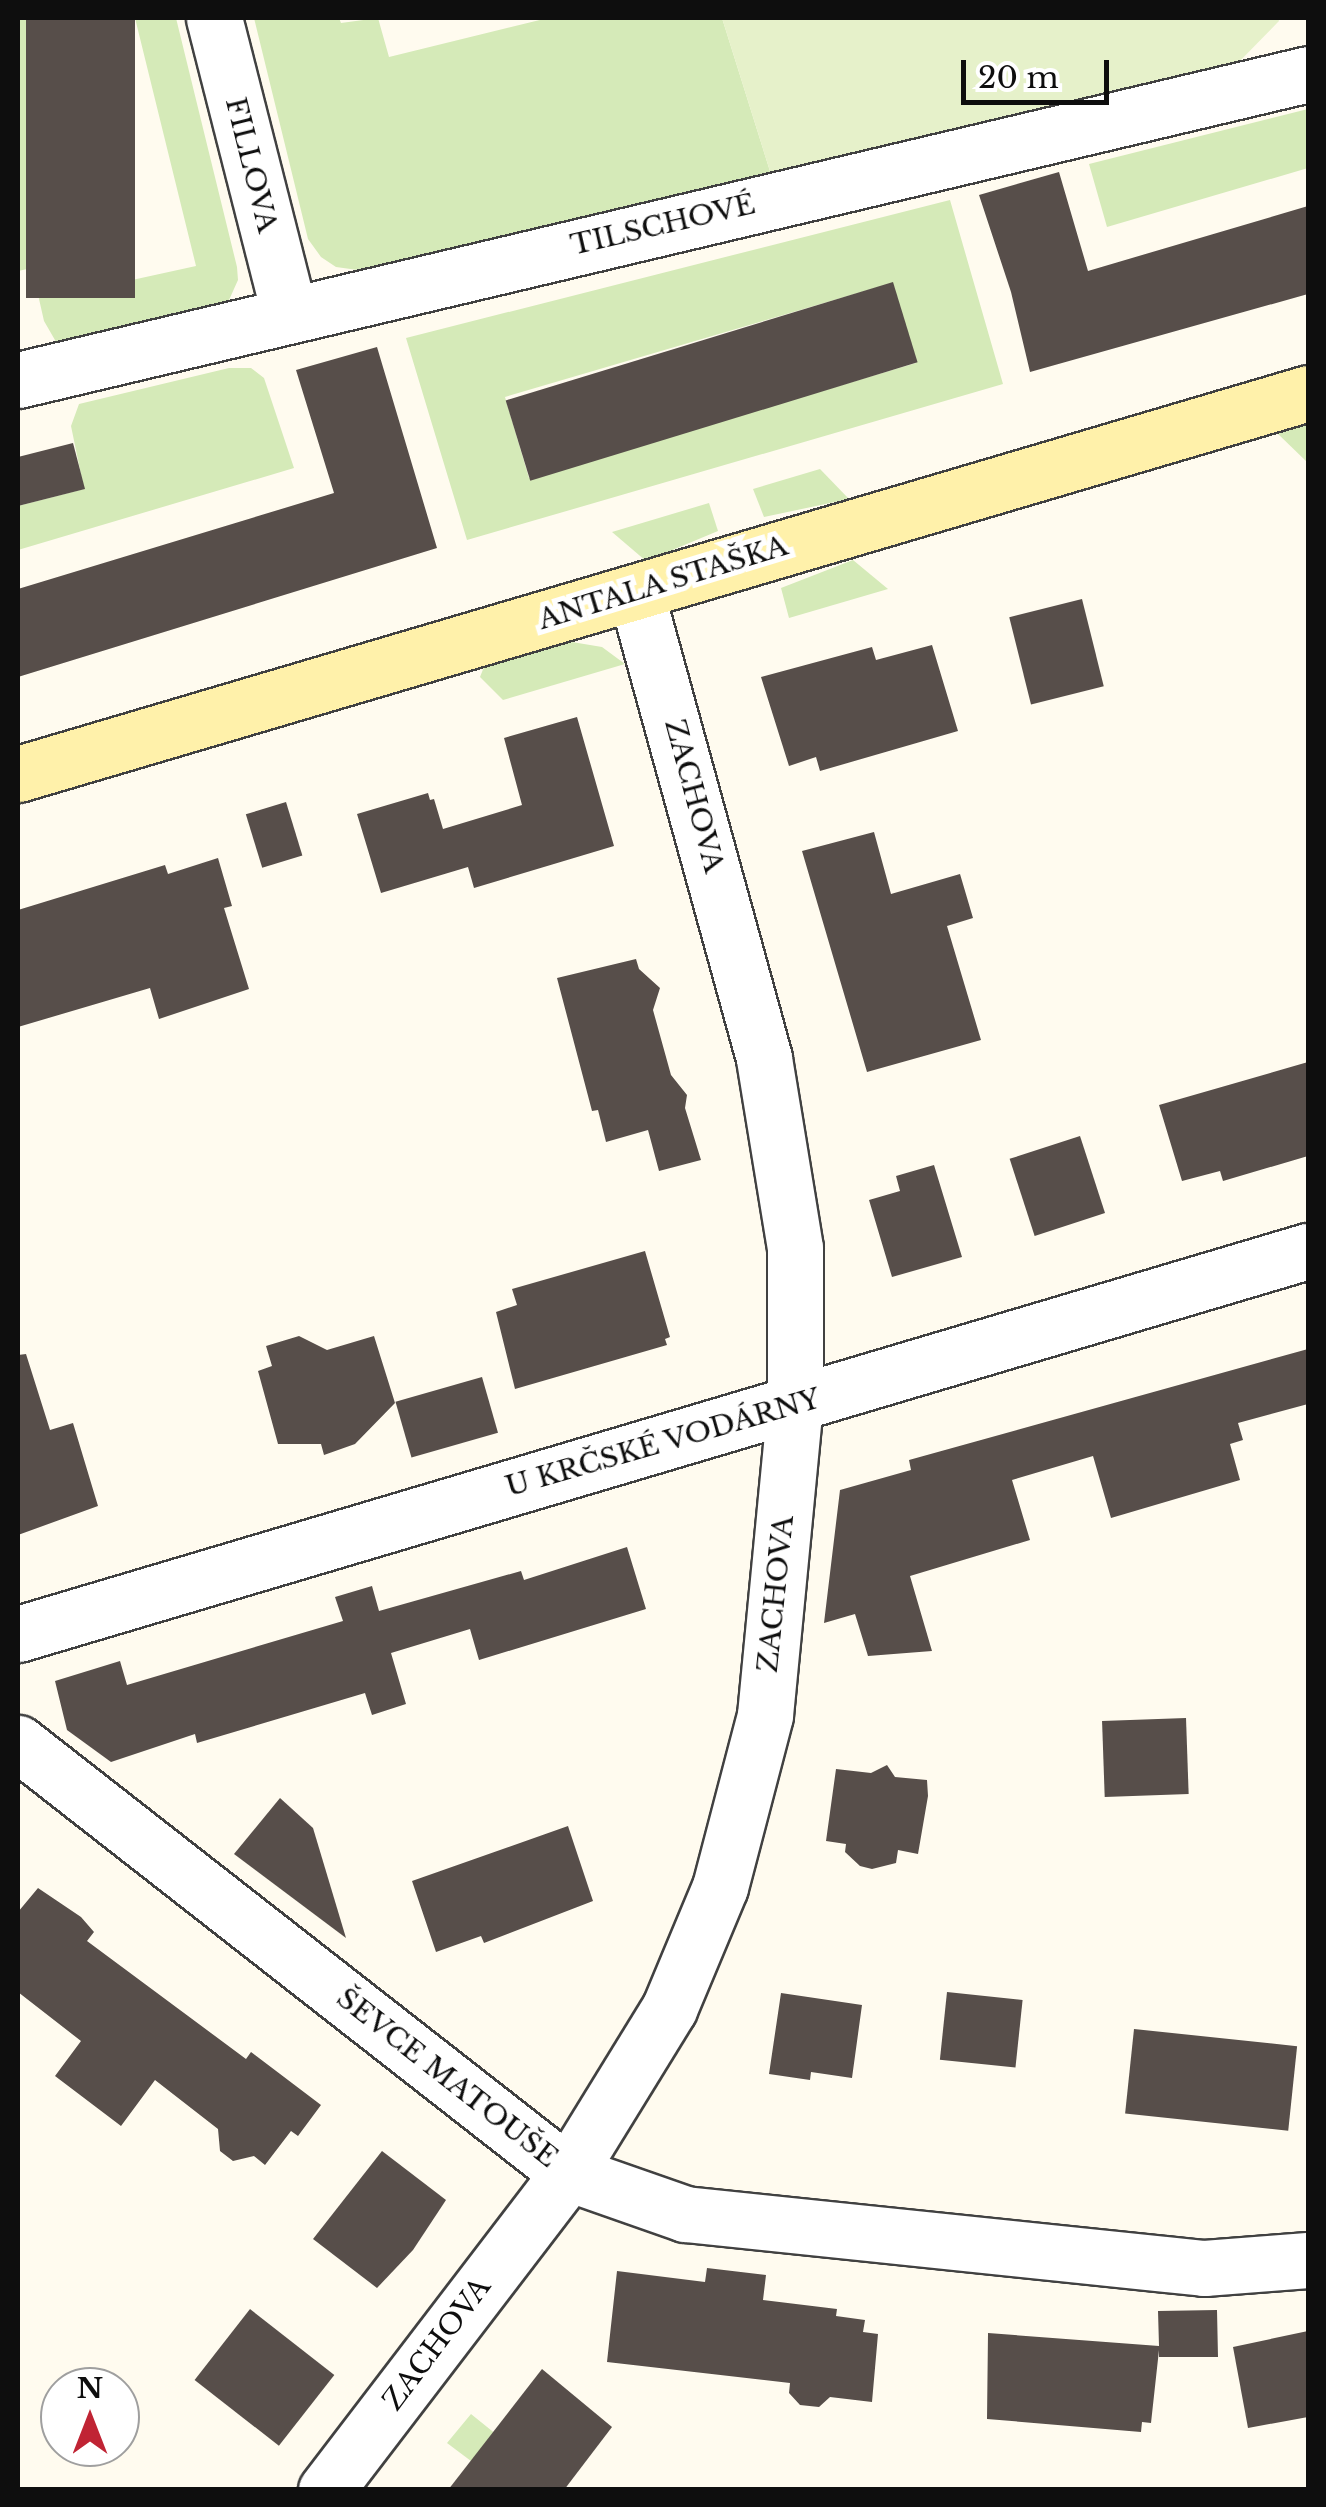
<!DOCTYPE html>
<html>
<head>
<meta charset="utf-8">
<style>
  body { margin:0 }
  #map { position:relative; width:1326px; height:2507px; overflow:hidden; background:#fffbef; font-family:"Libre Baskerville",serif }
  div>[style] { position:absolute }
  .green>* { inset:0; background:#d5eab8 }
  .pitch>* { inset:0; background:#e6f1ca }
  .building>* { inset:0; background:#574e4a; transform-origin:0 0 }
  .roads { filter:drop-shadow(2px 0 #414141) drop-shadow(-2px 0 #414141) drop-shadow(0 2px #414141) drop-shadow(0 -2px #414141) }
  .street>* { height:55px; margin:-27.5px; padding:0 27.5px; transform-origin:27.5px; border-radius:27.5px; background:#fff }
  .secondary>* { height:55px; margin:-27.5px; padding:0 27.5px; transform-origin:27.5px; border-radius:27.5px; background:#fff1aa }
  span { translate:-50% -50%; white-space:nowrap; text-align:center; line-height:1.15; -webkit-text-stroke:10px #fff; paint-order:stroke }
  .street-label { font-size:28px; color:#0e0e0e }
  .frame { position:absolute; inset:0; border:20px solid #0e0e0e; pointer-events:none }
  .north { position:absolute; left:40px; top:2367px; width:100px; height:100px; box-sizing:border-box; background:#fff; border:2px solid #9f9f9f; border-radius:50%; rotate:0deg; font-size:28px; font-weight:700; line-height:40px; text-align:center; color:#0e0e0e }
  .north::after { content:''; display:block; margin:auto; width:35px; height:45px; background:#c02434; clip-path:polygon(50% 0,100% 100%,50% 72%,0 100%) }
  .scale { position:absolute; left:961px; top:60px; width:148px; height:45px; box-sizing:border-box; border:5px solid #0e0e0e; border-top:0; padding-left:12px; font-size:30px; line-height:35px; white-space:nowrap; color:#0e0e0e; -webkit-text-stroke:8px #fff; paint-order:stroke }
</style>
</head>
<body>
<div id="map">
  <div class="green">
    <div style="clip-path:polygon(18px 18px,26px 18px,91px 289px,196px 266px,135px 18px,176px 18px,237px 267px,238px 280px,229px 300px,210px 310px,59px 347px,44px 321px,32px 268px,18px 271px)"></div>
    <div style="clip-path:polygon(254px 18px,339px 18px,341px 23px,378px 18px,389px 57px,548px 18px,722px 18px,774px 184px,365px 271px,336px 267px,321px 257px,308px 239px)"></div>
    <div style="clip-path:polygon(1308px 109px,1308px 168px,1107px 227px,1089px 164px)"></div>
    <div style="clip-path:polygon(evenodd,950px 200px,1003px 384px,467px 540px,406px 338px,950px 200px,892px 283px,916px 363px,529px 478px,505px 397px,892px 283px)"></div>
    <div style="clip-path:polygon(229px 368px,251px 368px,264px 378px,294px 468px,18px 550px,18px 506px,84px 489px,71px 426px,79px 404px)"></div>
    <div style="clip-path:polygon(1308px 423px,1308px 463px,1276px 432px)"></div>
    <div style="clip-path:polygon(820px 469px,849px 499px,764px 517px,753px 489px)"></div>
    <div style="clip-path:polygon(709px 503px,718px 531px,646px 561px,612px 532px)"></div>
    <div style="clip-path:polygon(853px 560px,888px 589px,789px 618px,781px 588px)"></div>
    <div style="clip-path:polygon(572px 642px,602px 647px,625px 664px,503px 700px,480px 677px,484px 667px)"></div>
    <div style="clip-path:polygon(471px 2414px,518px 2452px,481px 2449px,471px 2461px,447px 2443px)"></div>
  </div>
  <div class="pitch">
    <div style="clip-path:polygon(722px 18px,1278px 18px,1279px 21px,1233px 68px,774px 184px)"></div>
  </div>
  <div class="building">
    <div style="left:26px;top:18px;width:109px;height:280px"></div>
    <div style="clip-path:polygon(1059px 172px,1088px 271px,1308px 206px,1308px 294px,1030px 372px,1011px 292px,979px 195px)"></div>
    <div style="left:893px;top:282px;width:84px;height:405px;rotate:73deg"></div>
    <div style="clip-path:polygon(377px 347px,437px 548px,18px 677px,18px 589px,334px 493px,296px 370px)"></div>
    <div style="clip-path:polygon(73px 443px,85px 489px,18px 506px,18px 457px)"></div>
    <div style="left:1082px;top:599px;width:90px;height:75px;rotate:76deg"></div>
    <div style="clip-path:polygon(932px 645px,958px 731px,820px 771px,816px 757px,789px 766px,761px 677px,872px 647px,876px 660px)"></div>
    <div style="clip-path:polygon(577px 717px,614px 846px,474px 888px,468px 867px,381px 893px,357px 814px,428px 793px,430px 800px,434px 799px,443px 829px,522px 805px,504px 738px)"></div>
    <div style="left:286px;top:802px;width:56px;height:42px;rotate:73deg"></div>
    <div style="clip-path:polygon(874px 832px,891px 894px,960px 874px,973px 918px,947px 926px,981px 1040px,867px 1072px,802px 851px)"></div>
    <div style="clip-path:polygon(218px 858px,232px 906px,224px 908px,249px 989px,159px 1019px,150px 988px,18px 1027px,18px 910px,165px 865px,168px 874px)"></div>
    <div style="clip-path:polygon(636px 959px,639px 969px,660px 988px,653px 1010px,671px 1075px,687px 1095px,685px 1108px,701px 1160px,659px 1171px,648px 1130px,606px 1142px,598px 1110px,592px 1111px,557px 978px)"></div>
    <div style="clip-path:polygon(1308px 1062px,1308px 1156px,1223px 1181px,1220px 1171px,1182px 1181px,1159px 1105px)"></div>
    <div style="left:1080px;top:1136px;width:81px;height:74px;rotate:72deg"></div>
    <div style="clip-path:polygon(934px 1165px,962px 1257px,892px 1277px,869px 1200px,900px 1191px,896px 1176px)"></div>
    <div style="clip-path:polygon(645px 1251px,670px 1337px,665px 1339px,667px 1345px,515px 1389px,496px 1312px,517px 1305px,512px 1289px)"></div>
    <div style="clip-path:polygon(299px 1336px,327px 1350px,374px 1336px,395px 1403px,355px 1444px,324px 1455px,321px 1444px,278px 1444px,258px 1371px,272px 1366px,266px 1346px)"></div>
    <div style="clip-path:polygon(1308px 1349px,1308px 1404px,1238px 1423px,1243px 1440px,1230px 1444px,1240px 1480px,1111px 1518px,1093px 1456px,1012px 1480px,1030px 1540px,910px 1576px,932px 1651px,868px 1656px,855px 1614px,824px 1623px,840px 1490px,911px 1470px,909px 1460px)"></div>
    <div style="clip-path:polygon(26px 1354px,50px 1430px,73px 1423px,98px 1506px,18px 1535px,18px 1355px)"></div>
    <div style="left:482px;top:1377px;width:58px;height:90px;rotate:74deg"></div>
    <div style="clip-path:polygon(627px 1547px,646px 1609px,479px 1660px,470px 1629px,391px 1653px,406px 1704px,372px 1715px,365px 1693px,197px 1743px,195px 1734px,111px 1762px,67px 1730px,55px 1681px,120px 1661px,127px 1685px,343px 1621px,335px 1597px,372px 1586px,379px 1611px,521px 1571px,524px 1580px)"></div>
    <div style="left:1186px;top:1718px;width:76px;height:84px;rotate:88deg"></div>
    <div style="clip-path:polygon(887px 1765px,895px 1777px,927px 1780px,928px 1796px,918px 1854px,898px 1850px,896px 1863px,872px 1869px,860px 1866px,845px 1852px,846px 1844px,826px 1841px,836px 1769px,871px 1773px)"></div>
    <div style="clip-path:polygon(280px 1798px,313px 1828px,346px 1938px,234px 1854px)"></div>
    <div style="clip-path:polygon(568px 1826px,593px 1901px,484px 1943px,481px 1936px,436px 1952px,412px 1881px)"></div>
    <div style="clip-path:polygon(38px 1888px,81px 1917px,94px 1932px,87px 1941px,246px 2059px,251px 2052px,321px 2105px,298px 2136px,291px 2131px,265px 2165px,254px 2156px,233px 2161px,220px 2151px,218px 2129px,155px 2080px,121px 2126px,55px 2076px,81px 2041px,18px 1992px,18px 1912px)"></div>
    <div style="left:947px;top:1992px;width:76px;height:68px;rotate:6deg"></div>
    <div style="clip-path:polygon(781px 1993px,862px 2005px,852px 2078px,811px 2072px,810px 2080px,769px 2074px)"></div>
    <div style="left:1134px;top:2029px;width:164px;height:85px;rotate:6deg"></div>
    <div style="clip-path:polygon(382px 2151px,446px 2200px,413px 2250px,377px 2288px,313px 2239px)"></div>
    <div style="clip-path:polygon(707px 2268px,766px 2275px,763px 2300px,837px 2309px,836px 2316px,865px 2320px,863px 2332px,878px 2334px,872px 2402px,830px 2397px,819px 2407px,800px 2405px,789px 2393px,790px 2383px,607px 2362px,617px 2271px,705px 2282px)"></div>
    <div style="left:250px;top:2309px;width:107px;height:90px;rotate:38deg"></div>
    <div style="clip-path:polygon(1217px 2310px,1218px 2357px,1159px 2357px,1159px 2350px,1151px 2423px,1142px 2422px,1141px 2432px,987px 2419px,988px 2333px,1159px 2346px,1158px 2311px)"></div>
    <div style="clip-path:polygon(1308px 2331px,1308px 2417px,1248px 2428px,1233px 2347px)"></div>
    <div style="clip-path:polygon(542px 2369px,612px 2427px,564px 2490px,448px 2490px)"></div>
  </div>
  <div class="roads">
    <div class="street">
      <div style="left:214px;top:18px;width:304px;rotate:75.7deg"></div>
      <div style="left:18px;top:380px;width:1326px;rotate:-13.34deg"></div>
      <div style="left:18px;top:1634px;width:1346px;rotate:-16.54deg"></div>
      <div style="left:18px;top:1743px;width:698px;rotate:38.02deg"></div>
      <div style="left:568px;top:2173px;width:124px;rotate:19.3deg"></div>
      <div style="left:685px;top:2214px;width:522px;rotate:5.94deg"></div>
      <div style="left:1204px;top:2268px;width:104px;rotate:-4.4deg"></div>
      <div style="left:326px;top:2490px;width:399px;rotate:-52.6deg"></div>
      <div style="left:568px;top:2173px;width:193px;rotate:-58.4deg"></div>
      <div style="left:669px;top:2009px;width:132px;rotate:-67.3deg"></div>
      <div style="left:720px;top:1887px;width:178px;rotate:-75.3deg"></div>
      <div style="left:765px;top:1715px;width:312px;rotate:-84.5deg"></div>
      <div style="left:795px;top:1404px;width:156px;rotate:-90deg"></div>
      <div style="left:795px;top:1248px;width:193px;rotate:-99.3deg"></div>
      <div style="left:764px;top:1058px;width:483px;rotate:-105.4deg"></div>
    </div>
    <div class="secondary">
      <div style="left:18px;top:774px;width:1345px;rotate:-16.45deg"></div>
    </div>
  </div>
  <div class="street-label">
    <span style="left:251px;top:165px;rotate:76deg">FILLOVA</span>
    <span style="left:663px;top:225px;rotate:-13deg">TILSCHOVÉ</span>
    <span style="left:663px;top:583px;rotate:-17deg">ANTALA STAŠKA</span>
    <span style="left:694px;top:796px;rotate:75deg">ZACHOVA</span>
    <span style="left:663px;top:1443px;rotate:-16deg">U KRČSKÉ VODÁRNY</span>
    <span style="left:776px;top:1594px;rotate:-84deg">ZACHOVA</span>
    <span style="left:447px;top:2078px;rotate:38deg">ŠEVCE MATOUŠE</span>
    <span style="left:437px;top:2344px;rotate:-53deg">ZACHOVA</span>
  </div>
  <div class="frame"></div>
  <div class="north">N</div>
  <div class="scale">20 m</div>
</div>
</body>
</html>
